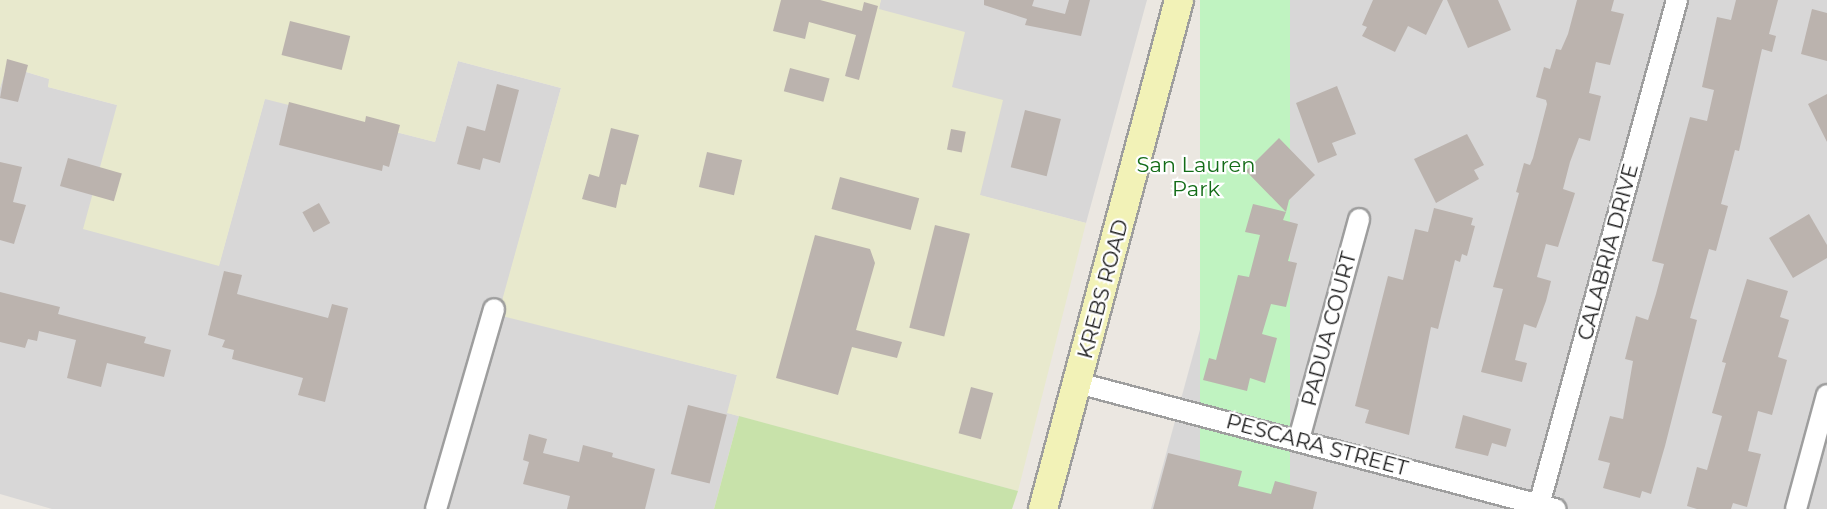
<!DOCTYPE html>
<html>
<head>
<meta charset="utf-8">
<style>
  body { margin:0 }
  #map { position:relative; width:1827px; height:509px; overflow:hidden; background:#ebe7e1; font-family:Montserrat,sans-serif }
  div>[style] { position:absolute }
  .residential>* { inset:0; background:#d8d7d7 }
  .farmland>* { inset:0; background:#e8e9cd }
  .grass>* { inset:0; background:#c8e2aa }
  .park>* { inset:0; background:#c0f3c1; transform-origin:0 0 }
  .building>* { inset:0; background:#bbb3ae; transform-origin:0 0 }
  .roads { filter:drop-shadow(2px 0 #9e9e9e) drop-shadow(-2px 0 #9e9e9e) drop-shadow(0 2px #9e9e9e) drop-shadow(0 -2px #9e9e9e) }
  .street>* { height:20px; margin:-10px; padding:0 10px; transform-origin:10px; border-radius:10px; background:#fff }
  .secondary>* { height:28px; margin:-14px; padding:0 14px; transform-origin:14px; border-radius:14px; background:#f2f2b7 }
  span { translate:-50% -50%; white-space:nowrap; text-align:center; line-height:1.15; -webkit-text-stroke:4.5px #fff; paint-order:stroke }
  .park-label { font-size:21px; color:#146c18 }
  .street-label { font-size:21px; color:#1a1a1a }
</style>
</head>
<body>
<div id="map">
  <div class="residential">
    <div style="clip-path:polygon(881px 0,1147px 0,1086px 223px,979px 195px,952px 87px,878px 9px)"></div>
    <div style="clip-path:polygon(1290px 0,1827px 0,1827px 509px,1151px 509px)"></div>
    <div style="clip-path:polygon(458px 61px,561px 88px,499px 314px,737px 375px,728px 413px,739px 416px,714px 509px,52px 509px,0 494px,0 88px,6px 66px,50px 79px,48px 87px,117px 105px,219px 265px,265px 98px,435px 142px)"></div>
  </div>
  <div class="farmland">
    <div style="clip-path:polygon(0 0,881px 0,879px 9px,965px 32px,952px 87px,1003px 100px,980px 195px,1086px 223px,1018px 491px,727px 413px,737px 375px,498px 315px,561px 88px,458px 61px,435px 142px,265px 99px,219px 266px,83px 229px,117px 105px,48px 87px,49px 79px,7px 66px,0 88px)"></div>
  </div>
  <div class="grass">
    <div style="clip-path:polygon(739px 416px,1018px 491px,1012px 509px,714px 509px)"></div>
  </div>
  <div class="park">
    <div style="left:1200px;top:0;width:90px;height:528px"></div>
  </div>
  <div class="building">
    <div style="clip-path:polygon(781px 0,820px 0,862px 11px,864px 2px,878px 6px,859px 80px,845px 76px,856px 35px,809px 22px,805px 39px,773px 31px)"></div>
    <div style="clip-path:polygon(984px 0,1034px 0,1032px 6px,1065px 14px,1069px 0,1090px 0,1081px 36px,1025px 25px,1027px 19px,984px 5px)"></div>
    <div style="clip-path:polygon(1373px 0,1443px 0,1426px 35px,1408px 26px,1395px 52px,1362px 36px,1367px 27px,1362px 25px)"></div>
    <div style="clip-path:polygon(1447px 0,1498px 0,1511px 30px,1468px 48px)"></div>
    <div style="clip-path:polygon(1577px 0,1614px 0,1611px 11px,1624px 14px,1610px 65px,1596px 62px,1589px 93px,1601px 96px,1590px 141px,1579px 138px,1570px 162px,1563px 189px,1575px 193px,1558px 247px,1546px 244px,1537px 277px,1551px 281px,1546px 301px,1536px 328px,1524px 324px,1515px 360px,1527px 363px,1522px 382px,1481px 372px,1503px 289px,1493px 287px,1519px 193px,1516px 192px,1524px 163px,1530px 165px,1533px 158px,1547px 104px,1546px 100px,1536px 97px,1544px 67px,1550px 69px,1556px 49px,1561px 50px,1568px 34px)"></div>
    <div style="clip-path:polygon(1736px 0,1778px 0,1769px 34px,1776px 36px,1772px 52px,1762px 49px,1739px 151px,1735px 150px,1721px 204px,1728px 206px,1716px 251px,1709px 249px,1690px 318px,1697px 320px,1665px 446px,1651px 494px,1642px 491px,1640px 498px,1603px 488px,1610px 463px,1598px 460px,1610px 416px,1623px 419px,1633px 361px,1625px 359px,1636px 316px,1648px 320px,1656px 294px,1664px 264px,1652px 261px,1690px 117px,1707px 121px,1714px 90px,1702px 87px,1717px 17px,1731px 20px)"></div>
    <div style="clip-path:polygon(1812px 9px,1827px 13px,1827px 61px,1801px 54px)"></div>
    <div style="left:290px;top:21px;width:62px;height:35px;rotate:14deg"></div>
    <div style="clip-path:polygon(7px 59px,28px 65px,18px 102px,0 98px)"></div>
    <div style="left:790px;top:68px;width:41px;height:24px;rotate:15deg"></div>
    <div style="clip-path:polygon(497px 84px,519px 90px,500px 163px,483px 158px,480px 170px,457px 164px,467px 126px,485px 131px)"></div>
    <div style="clip-path:polygon(1337px 86px,1356px 134px,1332px 143px,1337px 155px,1318px 163px,1296px 103px)"></div>
    <div style="clip-path:polygon(1827px 94px,1827px 142px,1808px 104px)"></div>
    <div style="clip-path:polygon(289px 102px,365px 122px,366px 116px,400px 125px,389px 167px,383px 165px,382px 171px,279px 145px)"></div>
    <div style="left:1025px;top:110px;width:37px;height:59px;rotate:14deg"></div>
    <div style="clip-path:polygon(611px 128px,639px 135px,626px 185px,621px 184px,616px 208px,582px 199px,589px 174px,599px 177px)"></div>
    <div style="left:951px;top:129px;width:15px;height:21px;rotate:11deg"></div>
    <div style="clip-path:polygon(1467px 134px,1484px 165px,1474px 170px,1479px 179px,1436px 203px,1414px 159px)"></div>
    <div style="clip-path:polygon(1279px 138px,1315px 175px,1289px 200px,1286px 212px,1246px 171px)"></div>
    <div style="left:707px;top:152px;width:36px;height:36px;rotate:13deg"></div>
    <div style="left:68px;top:158px;width:56px;height:29px;rotate:16deg"></div>
    <div style="clip-path:polygon(0 162px,22px 167px,13px 202px,26px 205px,14px 244px,0 240px)"></div>
    <div style="left:840px;top:177px;width:82px;height:33px;rotate:15deg"></div>
    <div style="left:319px;top:203px;width:23px;height:19px;rotate:61deg"></div>
    <div style="clip-path:polygon(1253px 204px,1286px 212px,1283px 220px,1298px 224px,1288px 261px,1297px 263px,1286px 307px,1271px 304px,1262px 334px,1277px 338px,1265px 383px,1250px 378px,1247px 391px,1203px 380px,1209px 358px,1216px 360px,1238px 275px,1249px 277px,1260px 235px,1245px 232px)"></div>
    <div style="clip-path:polygon(1434px 208px,1473px 218px,1471px 225px,1475px 226px,1467px 256px,1462px 254px,1460px 262px,1455px 260px,1438px 329px,1431px 327px,1409px 435px,1365px 423px,1369px 410px,1355px 406px,1388px 276px,1403px 280px,1415px 229px,1428px 232px)"></div>
    <div style="clip-path:polygon(1809px 214px,1827px 245px,1827px 258px,1793px 278px,1769px 238px)"></div>
    <div style="left:935px;top:225px;width:36px;height:106px;rotate:14deg"></div>
    <div style="clip-path:polygon(815px 235px,870px 249px,875px 263px,856px 330px,902px 342px,897px 358px,852px 347px,838px 395px,776px 378px)"></div>
    <div style="clip-path:polygon(224px 271px,242px 275px,237px 294px,328px 318px,332px 304px,348px 308px,325px 402px,298px 395px,303px 378px,232px 359px,234px 350px,222px 347px,225px 340px,208px 335px)"></div>
    <div style="clip-path:polygon(1747px 279px,1788px 291px,1780px 317px,1789px 320px,1778px 357px,1787px 360px,1772px 415px,1758px 411px,1748px 451px,1761px 454px,1747px 507px,1733px 503px,1731px 509px,1697px 509px,1687px 506px,1697px 467px,1707px 470px,1722px 416px,1712px 413px,1726px 363px,1722px 362px)"></div>
    <div style="clip-path:polygon(0 292px,60px 307px,58px 314px,146px 337px,144px 343px,171px 350px,164px 377px,107px 363px,101px 387px,67px 378px,76px 340px,39px 331px,37px 341px,28px 339px,25px 348px,0 342px)"></div>
    <div style="left:971px;top:387px;width:23px;height:48px;rotate:15deg"></div>
    <div style="left:688px;top:405px;width:40px;height:71px;rotate:14deg"></div>
    <div style="clip-path:polygon(1463px 415px,1511px 429px,1506px 447px,1492px 443px,1488px 456px,1455px 448px)"></div>
    <div style="clip-path:polygon(529px 434px,547px 439px,543px 453px,579px 462px,583px 445px,613px 453px,612px 457px,655px 469px,645px 509px,567px 509px,570px 496px,523px 484px,529px 462px,523px 460px)"></div>
    <div style="clip-path:polygon(1168px 453px,1242px 471px,1238px 486px,1271px 494px,1275px 481px,1317px 492px,1313px 509px,1153px 509px)"></div>
  </div>
  <div class="roads">
    <div class="street">
      <div style="left:1078px;top:383px;width:494px;rotate:14.8deg"></div>
      <div style="left:1299px;top:439px;width:228px;rotate:-74.7deg"></div>
      <div style="left:1539px;top:505px;width:524px;rotate:-74.72deg"></div>
      <div style="left:436px;top:509px;width:208px;rotate:-73.8deg"></div>
      <div style="left:1796px;top:509px;width:118px;rotate:-74.8deg"></div>
    </div>
    <div class="secondary">
      <div style="left:1043px;top:509px;width:527px;rotate:-75.04deg"></div>
    </div>
  </div>
  <div class="park-label">
    <span style="left:1196px;top:177px">San Lauren<br>Park</span>
  </div>
  <div class="street-label">
    <span style="left:1608px;top:252px;rotate:-75deg">CALABRIA DRIVE</span>
    <span style="left:1103px;top:289px;rotate:-75deg">KREBS ROAD</span>
    <span style="left:1329px;top:329px;rotate:-75deg">PADUA COURT</span>
    <span style="left:1317px;top:445px;rotate:15deg">PESCARA STREET</span>
  </div>
</div>
</body>
</html>
